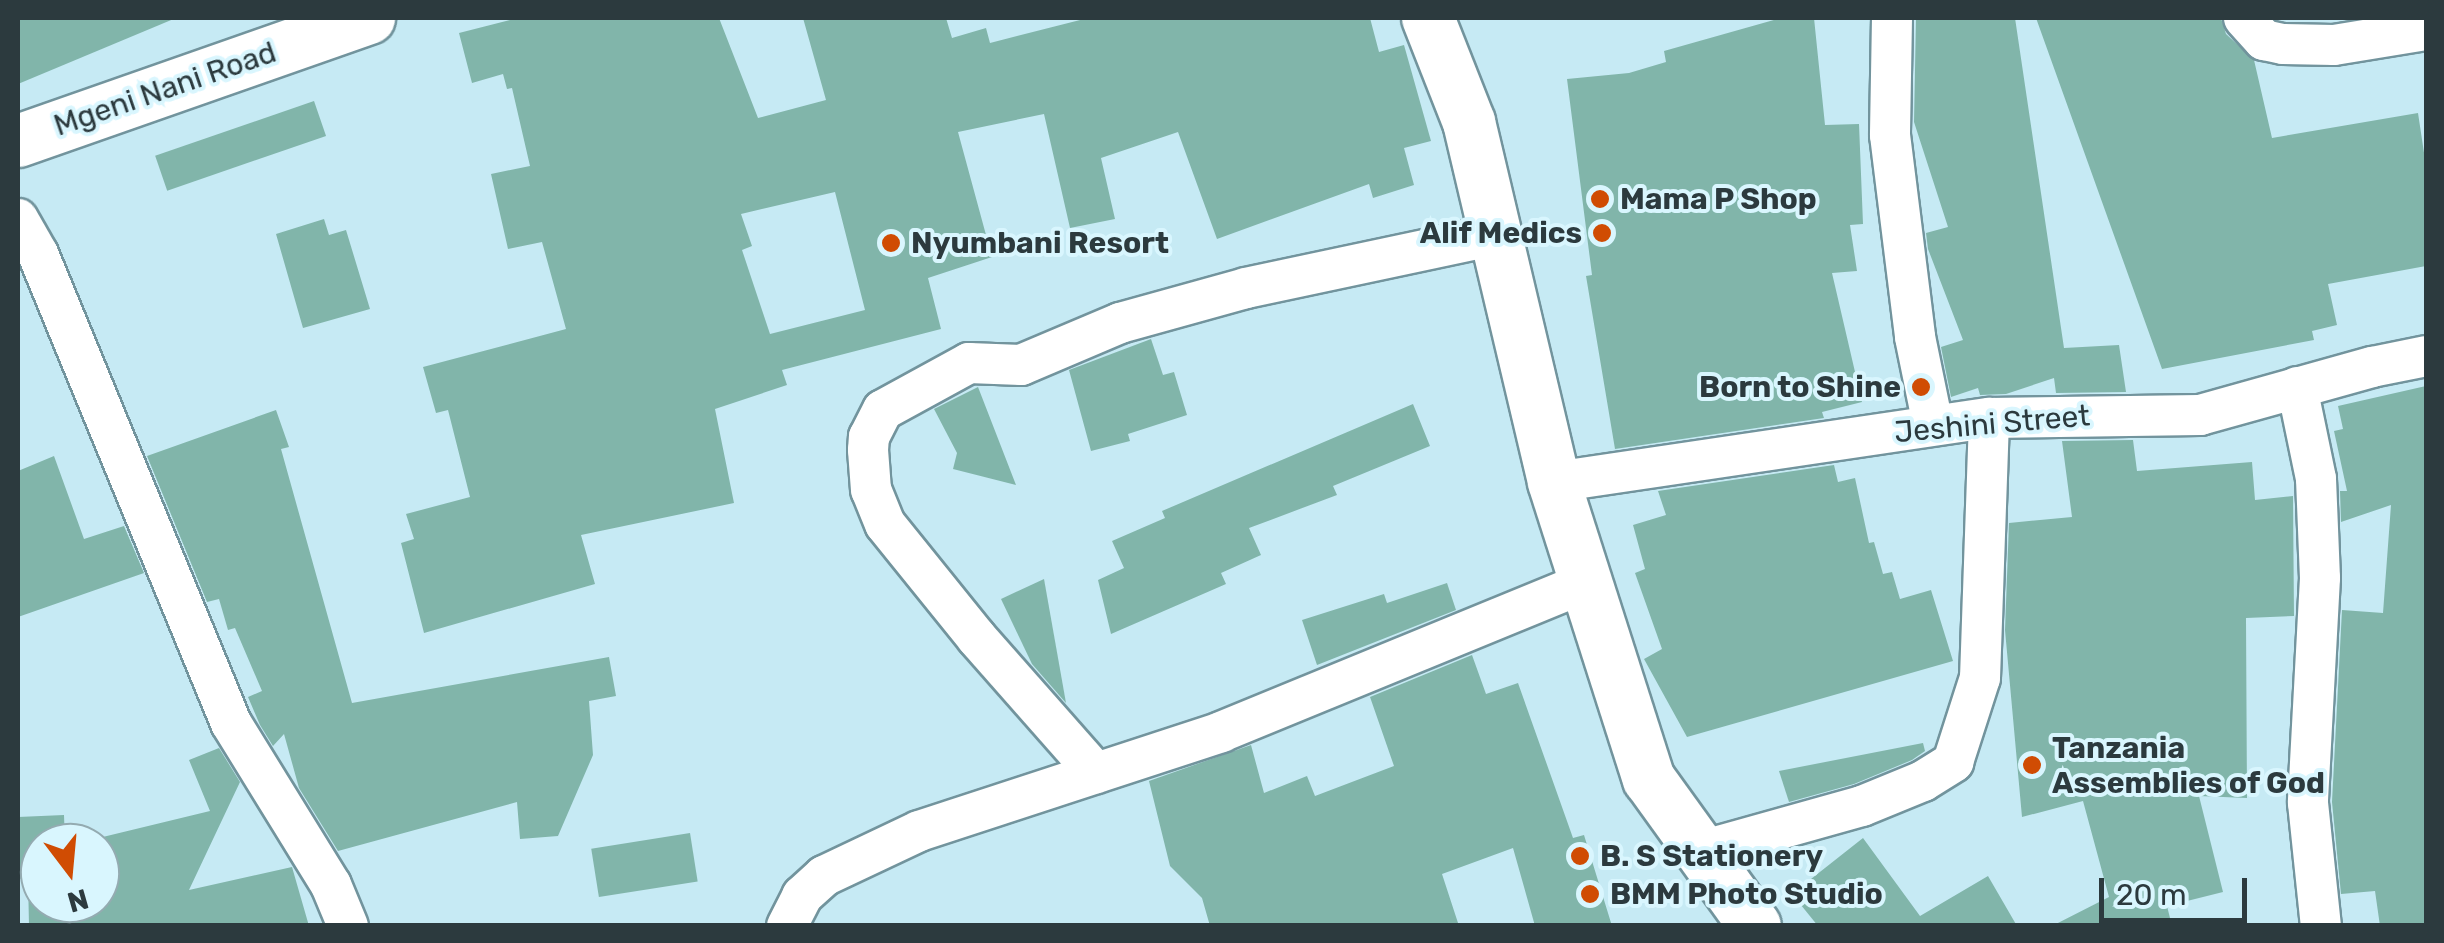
<!DOCTYPE html>
<html>
<head>
<meta charset="utf-8">
<style>
  body { margin:0 }
  #map { position:relative; width:2444px; height:943px; overflow:hidden; background:#c6eaf4; font-family:Rubik,sans-serif }
  div>[style] { position:absolute }
  .building>* { inset:0; background:#81b5aa; transform-origin:0 0 }
  .roads { filter:drop-shadow(2px 0 #72949d) drop-shadow(-2px 0 #72949d) drop-shadow(0 2px #72949d) drop-shadow(0 -2px #72949d) }
  .minor>* { height:40px; margin:-20px; padding:0 20px; transform-origin:20px; border-radius:20px; background:#fff }
  .tertiary>* { height:52px; margin:-26px; padding:0 26px; transform-origin:26px; border-radius:26px; background:#fff }
  .dots>* { width:28px; height:28px; translate:-50% -50%; box-sizing:border-box; border:5px solid #d9f6fe; border-radius:50% }
  span { translate:-50% -50%; white-space:nowrap; text-align:center; line-height:1.15; -webkit-text-stroke:8px #d9f6fe; paint-order:stroke }
  .street-label { font-size:30px; color:#2c3a3e }
  .poi-label { font-size:30px; color:#2c3a3e; font-weight:700 }
  .left { translate:0 -50%; text-align:left }
  .right { translate:-100% -50%; text-align:right }
  .frame { position:absolute; inset:0; border:20px solid #2c3a3e; pointer-events:none }
  .north { position:absolute; left:20px; top:823px; width:100px; height:100px; box-sizing:border-box; background:#d9f6fe; border:2px solid #94abb1; border-radius:50%; rotate:164deg; font-size:28px; font-weight:700; line-height:40px; text-align:center; color:#2c3a3e }
  .north::after { content:''; display:block; margin:auto; width:35px; height:45px; background:#d04c03; clip-path:polygon(50% 0,100% 100%,50% 72%,0 100%) }
  .scale { position:absolute; left:2099px; top:878px; width:148px; height:45px; box-sizing:border-box; border:5px solid #2c3a3e; border-top:0; padding-left:12px; font-size:30px; line-height:35px; white-space:nowrap; color:#2c3a3e; -webkit-text-stroke:8px #d9f6fe; paint-order:stroke }
</style>
</head>
<body>
<div id="map">
  <div class="building">
    <div style="clip-path:polygon(18px 18px,176px 18px,18px 84px)"></div>
    <div style="clip-path:polygon(evenodd,518px 18px,719px 18px,758px 118px,826px 100px,803px 18px,946px 18px,952px 38px,986px 28px,990px 43px,1088px 18px,1370px 18px,1379px 52px,1404px 45px,1431px 141px,1404px 148px,1414px 185px,1373px 198px,1369px 184px,1217px 239px,1178px 132px,1101px 158px,1115px 219px,1070px 228px,1044px 114px,958px 132px,992px 257px,928px 278px,941px 329px,782px 370px,787px 385px,715px 409px,734px 503px,581px 535px,595px 584px,424px 633px,401px 543px,414px 539px,406px 514px,470px 497px,448px 410px,436px 413px,423px 367px,566px 329px,542px 242px,508px 249px,491px 174px,530px 166px,512px 88px,507px 89px,503px 74px,472px 83px,459px 33px,518px 18px,835px 192px,865px 310px,770px 334px,742px 250px,752px 246px,741px 214px,835px 192px)"></div>
    <div style="clip-path:polygon(1781px 18px,1814px 18px,1825px 125px,1859px 124px,1863px 224px,1850px 225px,1857px 271px,1832px 273px,1862px 402px,1822px 412px,1824px 418px,1615px 449px,1586px 276px,1592px 275px,1567px 79px,1629px 73px,1666px 62px,1664px 51px)"></div>
    <div style="clip-path:polygon(1916px 18px,2015px 18px,2064px 348px,2119px 345px,2126px 392px,2056px 393px,2054px 378px,2006px 394px,1980px 395px,1978px 388px,1951px 397px,1941px 347px,1963px 340px,1928px 249px,1926px 233px,1948px 227px,1914px 122px)"></div>
    <div style="clip-path:polygon(2036px 18px,2221px 18px,2226px 34px,2254px 60px,2272px 138px,2418px 113px,2426px 166px,2426px 266px,2328px 284px,2337px 325px,2312px 331px,2314px 340px,2162px 369px)"></div>
    <div style="left:314px;top:101px;width:37px;height:168px;rotate:71deg"></div>
    <div style="clip-path:polygon(324px 219px,329px 235px,346px 230px,370px 309px,303px 328px,276px 234px)"></div>
    <div style="clip-path:polygon(1151px 339px,1163px 375px,1174px 372px,1187px 415px,1128px 434px,1130px 441px,1091px 451px,1069px 370px)"></div>
    <div style="clip-path:polygon(2426px 386px,2426px 926px,2380px 926px,2375px 891px,2341px 894px,2332px 802px,2342px 610px,2383px 613px,2391px 505px,2341px 522px,2340px 491px,2347px 491px,2334px 431px,2343px 429px,2338px 406px)"></div>
    <div style="clip-path:polygon(978px 387px,1016px 485px,953px 469px,957px 453px,934px 409px)"></div>
    <div style="clip-path:polygon(1413px 404px,1430px 446px,1333px 486px,1337px 495px,1249px 528px,1261px 555px,1221px 573px,1226px 584px,1111px 634px,1098px 580px,1124px 568px,1112px 541px,1165px 518px,1162px 511px)"></div>
    <div style="clip-path:polygon(276px 410px,289px 447px,281px 449px,352px 703px,609px 657px,616px 696px,589px 701px,593px 755px,558px 836px,520px 839px,517px 802px,338px 851px,299px 788px,284px 734px,273px 746px,260px 725px,248px 697px,262px 691px,235px 628px,228px 630px,219px 599px,207px 602px,147px 456px)"></div>
    <div style="clip-path:polygon(2133px 440px,2137px 471px,2252px 462px,2255px 500px,2293px 496px,2294px 616px,2246px 618px,2247px 798px,2199px 796px,2223px 892px,2167px 906px,2172px 926px,2052px 926px,2109px 897px,2083px 801px,2022px 817px,2005px 630px,2009px 523px,2072px 517px,2062px 441px)"></div>
    <div style="clip-path:polygon(54px 456px,84px 539px,124px 526px,144px 573px,18px 617px,18px 471px)"></div>
    <div style="clip-path:polygon(1834px 465px,1838px 482px,1855px 478px,1869px 543px,1874px 542px,1883px 574px,1892px 572px,1900px 599px,1931px 590px,1953px 661px,1687px 737px,1644px 659px,1662px 649px,1635px 573px,1645px 569px,1633px 525px,1666px 515px,1658px 491px)"></div>
    <div style="clip-path:polygon(1044px 579px,1066px 703px,1032px 664px,1001px 599px)"></div>
    <div style="clip-path:polygon(1447px 583px,1456px 610px,1317px 665px,1302px 620px,1384px 594px,1387px 603px)"></div>
    <div style="clip-path:polygon(1472px 655px,1486px 694px,1518px 683px,1573px 838px,1584px 835px,1612px 926px,1535px 926px,1513px 848px,1442px 874px,1459px 926px,1210px 926px,1202px 898px,1170px 866px,1149px 781px,1251px 745px,1264px 793px,1307px 776px,1315px 796px,1394px 766px,1370px 697px)"></div>
    <div style="clip-path:polygon(1923px 743px,1925px 751px,1912px 760px,1854px 784px,1789px 802px,1779px 771px)"></div>
    <div style="clip-path:polygon(219px 748px,240px 782px,189px 890px,292px 867px,309px 926px,29px 926px,28px 878px,18px 879px,18px 817px,64px 815px,65px 843px,40px 843px,40px 903px,100px 903px,100px 843px,78px 843px,210px 811px,189px 760px)"></div>
    <div style="left:690px;top:833px;width:49px;height:100px;rotate:81deg"></div>
    <div style="clip-path:polygon(1863px 838px,1920px 916px,1988px 876px,2017px 926px,1818px 926px,1792px 894px)"></div>
  </div>
  <div class="roads">
    <div class="minor">
      <div style="left:1892px;top:18px;width:117px;rotate:91deg"></div>
      <div style="left:1890px;top:135px;width:204px;rotate:82.9deg"></div>
      <div style="left:1915px;top:337px;width:90px;rotate:78.4deg"></div>
      <div style="left:2244px;top:18px;width:30px;rotate:48deg"></div>
      <div style="left:2264px;top:40px;width:19px;rotate:12deg"></div>
      <div style="left:2283px;top:44px;width:51px;rotate:1.1deg"></div>
      <div style="left:2334px;top:45px;width:93px;rotate:-9.3deg"></div>
      <div style="left:18px;top:219px;width:40px;rotate:60.3deg"></div>
      <div style="left:38px;top:254px;width:507px;rotate:67.63deg"></div>
      <div style="left:231px;top:723px;width:190px;rotate:58.3deg"></div>
      <div style="left:331px;top:885px;width:44px;rotate:67.5deg"></div>
      <div style="left:2297px;top:387px;width:94px;rotate:78.3deg"></div>
      <div style="left:2316px;top:479px;width:99px;rotate:87.7deg"></div>
      <div style="left:2320px;top:578px;width:225px;rotate:93.1deg"></div>
      <div style="left:2308px;top:803px;width:124px;rotate:84deg"></div>
      <div style="left:1554px;top:482px;width:440px;rotate:-8.4deg"></div>
      <div style="left:1989px;top:418px;width:211px;rotate:-0.8deg"></div>
      <div style="left:2200px;top:415px;width:179px;rotate:-15.6deg"></div>
      <div style="left:2372px;top:367px;width:55px;rotate:-11.5deg"></div>
      <div style="left:1096px;top:773px;width:180px;rotate:-131.4deg"></div>
      <div style="left:977px;top:638px;width:146px;rotate:-128.9deg"></div>
      <div style="left:885px;top:524px;width:37px;rotate:-112deg"></div>
      <div style="left:871px;top:490px;width:40px;rotate:-94.3deg"></div>
      <div style="left:868px;top:450px;width:13px;rotate:-86deg"></div>
      <div style="left:869px;top:437px;width:30px;rotate:-63deg"></div>
      <div style="left:883px;top:410px;width:98px;rotate:-28.7deg"></div>
      <div style="left:969px;top:363px;width:52px;rotate:2.2deg"></div>
      <div style="left:1021px;top:365px;width:108px;rotate:-23deg"></div>
      <div style="left:1120px;top:323px;width:131px;rotate:-15.5deg"></div>
      <div style="left:1246px;top:288px;width:256px;rotate:-12deg"></div>
      <div style="left:1701px;top:851px;width:167px;rotate:-15.6deg"></div>
      <div style="left:1862px;top:806px;width:66px;rotate:-22.3deg"></div>
      <div style="left:1923px;top:781px;width:36px;rotate:-32deg"></div>
      <div style="left:1953px;top:762px;width:88px;rotate:-72.2deg"></div>
      <div style="left:1980px;top:678px;width:260px;rotate:-88deg"></div>
      <div style="left:787px;top:926px;width:34px;rotate:-63deg"></div>
      <div style="left:802px;top:896px;width:30px;rotate:-42deg"></div>
      <div style="left:824px;top:876px;width:105px;rotate:-25.3deg"></div>
      <div style="left:919px;top:831px;width:318px;rotate:-18.1deg"></div>
      <div style="left:1221px;top:732px;width:393px;rotate:-22.3deg"></div>
    </div>
    <div class="tertiary">
      <div style="left:1428px;top:18px;width:112px;rotate:68.5deg"></div>
      <div style="left:1469px;top:122px;width:370px;rotate:76.7deg"></div>
      <div style="left:1554px;top:482px;width:312px;rotate:72.3deg"></div>
      <div style="left:1649px;top:779px;width:181px;rotate:54.2deg"></div>
      <div style="left:18px;top:141px;width:372px;rotate:-19.3deg"></div>
    </div>
  </div>
  <div class="dots">
    <div style="left:1600px;top:199px;background:#d04c03"></div>
    <div style="left:1602px;top:233px;background:#d04c03"></div>
    <div style="left:891px;top:243px;background:#d04c03"></div>
    <div style="left:1921px;top:387px;background:#d04c03"></div>
    <div style="left:2032px;top:765px;background:#d04c03"></div>
    <div style="left:1580px;top:856px;background:#d04c03"></div>
    <div style="left:1590px;top:894px;background:#d04c03"></div>
  </div>
  <div class="street-label">
    <span style="left:165px;top:89px;rotate:-19deg">Mgeni Nani Road</span>
    <span style="left:1992px;top:424px;rotate:-5deg">Jeshini Street</span>
  </div>
  <div class="poi-label">
    <span class="left" style="left:1620px;top:199px">Mama P Shop</span>
    <span class="right" style="left:1582px;top:233px">Alif Medics</span>
    <span class="left" style="left:911px;top:243px">Nyumbani Resort</span>
    <span class="right" style="left:1901px;top:387px">Born to Shine</span>
    <span class="left" style="left:2052px;top:765px">Tanzania<br>Assemblies of God</span>
    <span class="left" style="left:1600px;top:856px">B. S Stationery</span>
    <span class="left" style="left:1610px;top:894px">BMM Photo Studio</span>
  </div>
  <div class="frame"></div>
  <div class="north">N</div>
  <div class="scale">20 m</div>
</div>
</body>
</html>
